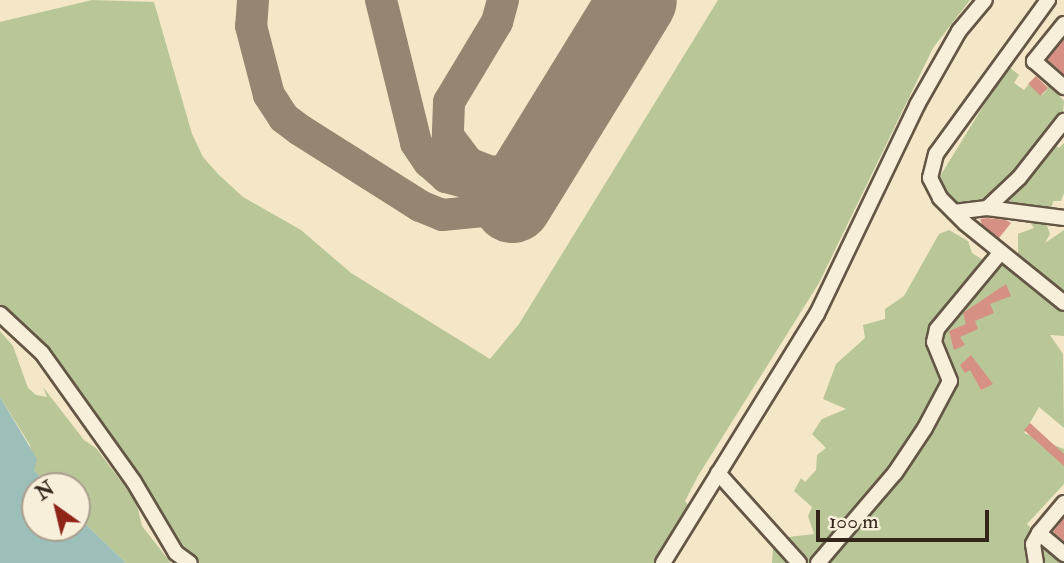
<!DOCTYPE html>
<html>
<head>
<meta charset="utf-8">
<style>
  body { margin:0 }
  #map { position:relative; width:1064px; height:563px; overflow:hidden; background:#f4e7c7; font-family:"IM FELL Double Pica",serif }
  div>[style] { position:absolute }
  .green>* { inset:0; background:#b8c698 }
  .water>* { inset:0; background:#9cbfba }
  .taxiway>* { height:32px; margin:-16px; padding:0 16px; transform-origin:16px; border-radius:16px; background:#948670 }
  .runway>* { height:79px; margin:-39.5px; padding:0 39.5px; transform-origin:39.5px; border-radius:39.5px; background:#948670 }
  .building>* { inset:0; background:#d69084; transform-origin:0 0 }
  .roads { filter:drop-shadow(2px 0 #645645) drop-shadow(-2px 0 #645645) drop-shadow(0 2px #645645) drop-shadow(0 -2px #645645) }
  .minor>* { height:14px; margin:-7px; padding:0 7px; transform-origin:7px; border-radius:7px; background:#f8efdb }
  span { translate:-50% -50%; white-space:nowrap; text-align:center; line-height:1.15; -webkit-text-stroke:7px #f8efdb; paint-order:stroke }
  .north { position:absolute; left:21px; top:472px; width:70px; height:70px; box-sizing:border-box; background:#f8efdb; border:2px solid #aa9e8e; border-radius:50%; rotate:326deg; font-size:19px; font-weight:700; line-height:28px; text-align:center; color:#34251a }
  .north::after { content:''; display:block; margin:auto; width:24px; height:32px; background:#8f2418; clip-path:polygon(50% 0,100% 100%,50% 72%,0 100%) }
  .scale { position:absolute; left:816px; top:510px; width:173px; height:32px; box-sizing:border-box; border:4px solid #34251a; border-top:0; padding-left:9px; font-size:21px; line-height:24px; white-space:nowrap; color:#34251a; -webkit-text-stroke:5px #f8efdb; paint-order:stroke }
</style>
</head>
<body>
<div id="map">
  <div class="green">
    <div style="clip-path:polygon(92px 0,154px 2px,192px 134px,203px 157px,218px 174px,243px 197px,301px 230px,351px 273px,490px 359px,519px 324px,718px 0,970px 0,933px 48px,819px 283px,698px 476px,685px 501px,689px 506px,657px 563px,200px 563px,177px 542px,117px 447px,33px 339px,0 305px,0 22px)"></div>
    <div style="clip-path:polygon(1008px 66px,1019px 75px,1014px 83px,1024px 90px,1029px 84px,1042px 95px,1048px 88px,1044px 80px,1064px 101px,1063px 112px,1035px 146px,1052px 143px,1059px 148px,1064px 143px,1064px 193px,1061px 201px,1053px 201px,1051px 212px,1044px 217px,1050px 234px,1045px 243px,1064px 230px,1064px 336px,1050px 335px,1063px 354px,1064px 428px,1039px 407px,1024px 433px,1064px 449px,1064px 484px,1027px 524px,1064px 563px,772px 563px,773px 547px,780px 538px,814px 534px,808px 516px,812px 507px,794px 491px,801px 478px,805px 482px,816px 470px,817px 455px,826px 448px,812px 434px,822px 419px,846px 409px,823px 399px,836px 364px,865px 338px,863px 325px,885px 319px,885px 309px,904px 296px,939px 234px,949px 230px,968px 241px,972px 253px,989px 264px,1006px 251px,1018px 255px,1018px 234px,1034px 228px,1026px 217px,1009px 214px,1010px 196px,1019px 192px,1016px 186px,987px 201px,963px 205px,950px 200px,937px 181px)"></div>
    <div style="clip-path:polygon(0 331px,13px 346px,28px 388px,36px 395px,47px 397px,43px 387px,84px 440px,96px 448px,136px 501px,142px 526px,171px 563px,126px 563px,77px 516px,77px 486px,49px 486px,34px 470px,30px 445px,0 397px)"></div>
  </div>
  <div class="water">
    <div style="clip-path:polygon(0 397px,37px 459px,34px 470px,49px 486px,35px 486px,35px 528px,77px 528px,77px 516px,126px 563px,0 563px)"></div>
  </div>
  <div class="taxiway">
    <div style="left:253px;top:0;width:26px;rotate:94deg"></div>
    <div style="left:251px;top:26px;width:71px;rotate:75.4deg"></div>
    <div style="left:269px;top:95px;width:27px;rotate:57deg"></div>
    <div style="left:284px;top:118px;width:20px;rotate:37deg"></div>
    <div style="left:300px;top:130px;width:142px;rotate:32.3deg"></div>
    <div style="left:420px;top:206px;width:24px;rotate:22deg"></div>
    <div style="left:442px;top:215px;width:42px;rotate:-5.4deg"></div>
    <div style="left:484px;top:211px;width:32px;rotate:-30deg"></div>
    <div style="left:512px;top:195px;width:24px;rotate:-48deg"></div>
    <div style="left:381px;top:0;width:147px;rotate:76.2deg"></div>
    <div style="left:416px;top:143px;width:23px;rotate:56deg"></div>
    <div style="left:429px;top:162px;width:23px;rotate:41deg"></div>
    <div style="left:446px;top:177px;width:35px;rotate:15deg"></div>
    <div style="left:480px;top:186px;width:24px;rotate:-9deg"></div>
    <div style="left:504px;top:182px;width:24px;rotate:-28deg"></div>
    <div style="left:503px;top:0;width:23px;rotate:105deg"></div>
    <div style="left:497px;top:22px;width:93px;rotate:121deg"></div>
    <div style="left:449px;top:102px;width:34px;rotate:92deg"></div>
    <div style="left:448px;top:136px;width:34px;rotate:53deg"></div>
    <div style="left:468px;top:163px;width:26px;rotate:21deg"></div>
    <div style="left:492px;top:172px;width:26px;rotate:-7deg"></div>
    <div style="left:518px;top:169px;width:30px;rotate:-33deg"></div>
  </div>
  <div class="runway">
    <div style="left:512px;top:203px;width:238px;rotate:-58.4deg"></div>
  </div>
  <div class="building">
    <div style="clip-path:polygon(1064px 39px,1064px 74px,1047px 60px)"></div>
    <div style="left:1036px;top:76px;width:17px;height:11px;rotate:45deg"></div>
    <div style="clip-path:polygon(987px 218px,1006px 220px,1011px 223px,999px 238px,982px 225px,980px 219px)"></div>
    <div style="clip-path:polygon(1006px 284px,1011px 296px,990px 304px,994px 313px,975px 321px,978px 329px,960px 337px,965px 345px,954px 350px,949px 331px,966px 324px,963px 313px)"></div>
    <div style="clip-path:polygon(971px 355px,993px 384px,981px 390px,970px 370px,965px 373px,960px 365px)"></div>
    <div style="clip-path:polygon(1030px 423px,1064px 454px,1064px 466px,1024px 430px)"></div>
    <div style="clip-path:polygon(1064px 518px,1064px 541px,1053px 532px)"></div>
  </div>
  <div class="roads">
    <div class="minor">
      <div style="left:1048px;top:0;width:190px;rotate:126deg"></div>
      <div style="left:936px;top:154px;width:25px;rotate:104deg"></div>
      <div style="left:930px;top:178px;width:22px;rotate:63deg"></div>
      <div style="left:940px;top:198px;width:35px;rotate:45deg"></div>
      <div style="left:965px;top:223px;width:127px;rotate:38.9deg"></div>
      <div style="left:1064px;top:24px;width:48px;rotate:129deg"></div>
      <div style="left:1034px;top:61px;width:40px;rotate:41deg"></div>
      <div style="left:987px;top:208px;width:44px;rotate:-43.2deg"></div>
      <div style="left:1019px;top:178px;width:73px;rotate:-51.7deg"></div>
      <div style="left:954px;top:212px;width:33px;rotate:-7deg"></div>
      <div style="left:987px;top:208px;width:78px;rotate:7.4deg"></div>
      <div style="left:0;top:314px;width:57px;rotate:42.9deg"></div>
      <div style="left:42px;top:353px;width:158px;rotate:54.5deg"></div>
      <div style="left:134px;top:482px;width:82px;rotate:59.4deg"></div>
      <div style="left:176px;top:553px;width:17px;rotate:36deg"></div>
      <div style="left:718px;top:473px;width:121px;rotate:48deg"></div>
      <div style="left:1064px;top:503px;width:39px;rotate:130deg"></div>
      <div style="left:1039px;top:533px;width:33px;rotate:40deg"></div>
      <div style="left:663px;top:563px;width:293px;rotate:-58.3deg"></div>
      <div style="left:817px;top:314px;width:232px;rotate:-64.4deg"></div>
      <div style="left:917px;top:105px;width:85px;rotate:-60.4deg"></div>
      <div style="left:959px;top:31px;width:40px;rotate:-50deg"></div>
      <div style="left:818px;top:563px;width:118px;rotate:-49.5deg"></div>
      <div style="left:895px;top:473px;width:54px;rotate:-56.3deg"></div>
      <div style="left:925px;top:428px;width:53px;rotate:-62deg"></div>
      <div style="left:950px;top:381px;width:42px;rotate:-112.3deg"></div>
      <div style="left:934px;top:342px;width:13px;rotate:-77deg"></div>
      <div style="left:937px;top:329px;width:99px;rotate:-50.3deg"></div>
      <div style="left:1036px;top:563px;width:19px;rotate:-99deg"></div>
      <div style="left:1033px;top:544px;width:13px;rotate:-61deg"></div>
    </div>
  </div>
  <div class="north">N</div>
  <div class="scale">100 m</div>
</div>
</body>
</html>
